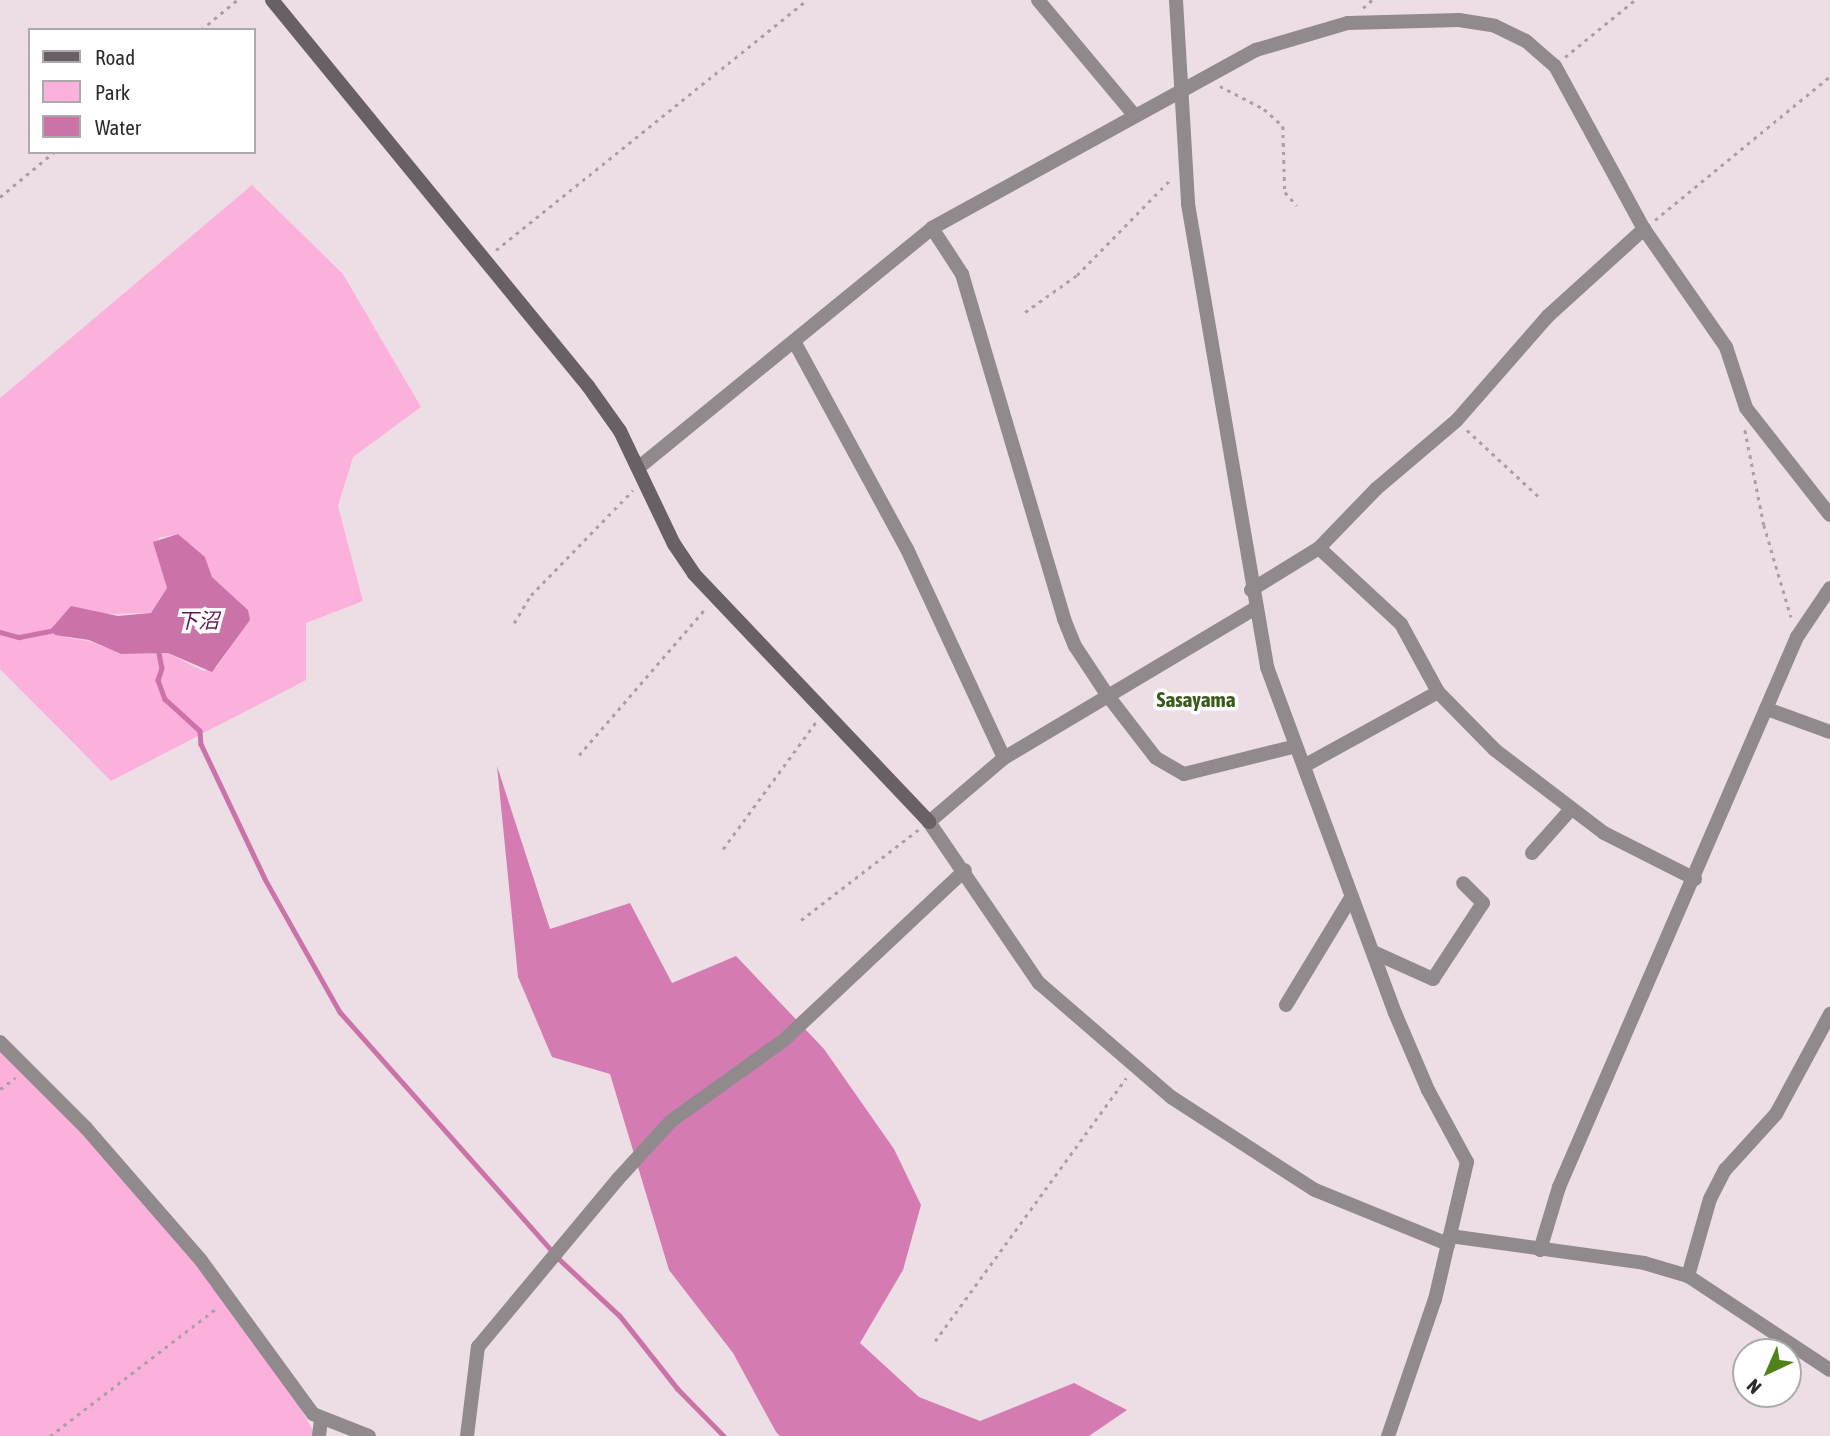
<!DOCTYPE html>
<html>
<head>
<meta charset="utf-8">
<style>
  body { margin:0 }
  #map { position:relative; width:1830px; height:1436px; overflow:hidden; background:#eddee6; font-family:"Asap Condensed","Noto Sans JP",sans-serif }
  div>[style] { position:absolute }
  .green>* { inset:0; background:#fbb1dc }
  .forest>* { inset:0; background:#d47bb2 }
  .water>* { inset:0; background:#cb73a9 }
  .stream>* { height:4.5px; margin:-2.25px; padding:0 2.25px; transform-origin:2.25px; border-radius:2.25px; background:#cb73a9 }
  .path>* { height:2.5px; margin-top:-1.25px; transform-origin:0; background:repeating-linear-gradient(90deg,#aa9fa5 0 3.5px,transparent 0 8.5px) }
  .street>* { height:14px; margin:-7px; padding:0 7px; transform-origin:7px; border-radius:7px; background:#908a8d }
  .secondary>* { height:14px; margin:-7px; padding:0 7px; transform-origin:7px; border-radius:7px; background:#696065 }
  span { translate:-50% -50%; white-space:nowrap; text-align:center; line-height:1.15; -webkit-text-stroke:7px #fff; paint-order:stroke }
  .water-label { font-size:21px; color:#64164c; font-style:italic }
  .neighbourhood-label { font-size:21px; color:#385a1a; font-weight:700 }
  .legend { position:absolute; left:28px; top:28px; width:228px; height:126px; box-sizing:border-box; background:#fff; border:2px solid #aba9ab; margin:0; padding:9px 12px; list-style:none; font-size:21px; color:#2e292c }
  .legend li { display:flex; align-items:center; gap:14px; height:35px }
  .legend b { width:35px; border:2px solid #aba9ab }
  .north { position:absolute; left:1732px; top:1338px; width:70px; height:70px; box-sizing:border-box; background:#fff; border:2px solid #aba9ab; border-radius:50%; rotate:224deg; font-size:19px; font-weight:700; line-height:28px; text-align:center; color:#2e292c }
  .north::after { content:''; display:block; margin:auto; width:24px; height:32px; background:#4e831a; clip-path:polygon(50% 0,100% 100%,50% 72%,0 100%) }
</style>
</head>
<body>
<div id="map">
  <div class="green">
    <div style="clip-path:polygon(evenodd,252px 185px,343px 274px,421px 407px,353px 457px,338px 506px,363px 601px,306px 623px,306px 680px,111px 781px,0 669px,0 398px,252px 185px,178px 534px,205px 557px,212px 577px,248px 610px,249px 620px,216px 668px,203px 671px,168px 653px,121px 654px,89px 641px,64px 637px,105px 614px,151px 613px,167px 588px,158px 538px,178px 534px)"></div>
    <div style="clip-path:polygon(0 1045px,33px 1075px,199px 1266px,289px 1388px,316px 1436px,0 1436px)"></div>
  </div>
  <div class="forest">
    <div style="clip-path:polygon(497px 766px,550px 929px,630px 903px,672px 983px,736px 956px,824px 1049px,894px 1149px,921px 1205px,903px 1270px,860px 1343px,919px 1397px,980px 1421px,1074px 1383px,1127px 1410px,1089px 1436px,780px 1436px,776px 1432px,733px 1353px,669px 1270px,610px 1074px,552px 1057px,518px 977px)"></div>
  </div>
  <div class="water">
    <div style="clip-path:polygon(178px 534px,205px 557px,212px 577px,248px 610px,250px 620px,212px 672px,168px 653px,121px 654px,89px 640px,55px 635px,51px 629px,71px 606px,118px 616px,151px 613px,167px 588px,153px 542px)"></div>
  </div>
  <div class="stream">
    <div style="left:0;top:632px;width:20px;rotate:15deg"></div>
    <div style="left:19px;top:637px;width:38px;rotate:-11deg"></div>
    <div style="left:158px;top:648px;width:20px;rotate:79deg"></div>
    <div style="left:162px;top:668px;width:13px;rotate:108deg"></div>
    <div style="left:158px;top:680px;width:20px;rotate:70deg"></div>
    <div style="left:165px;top:699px;width:47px;rotate:42.4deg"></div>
    <div style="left:200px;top:731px;width:13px;rotate:86deg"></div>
    <div style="left:201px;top:744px;width:149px;rotate:64.6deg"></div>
    <div style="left:265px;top:879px;width:153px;rotate:60.6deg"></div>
    <div style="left:340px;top:1012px;width:319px;rotate:48.4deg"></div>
    <div style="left:558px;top:1258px;width:85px;rotate:43.1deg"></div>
    <div style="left:620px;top:1316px;width:92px;rotate:51.6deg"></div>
    <div style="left:677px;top:1388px;width:67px;rotate:45.6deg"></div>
  </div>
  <div class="path">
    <div style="left:1363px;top:8px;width:12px;rotate:-42deg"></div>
    <div style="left:201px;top:30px;width:47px;rotate:-39.8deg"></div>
    <div style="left:1565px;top:57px;width:90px;rotate:-39.2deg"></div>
    <div style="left:1220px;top:86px;width:50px;rotate:27.6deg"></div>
    <div style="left:1264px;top:109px;width:25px;rotate:42deg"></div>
    <div style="left:1283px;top:126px;width:66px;rotate:88.3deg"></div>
    <div style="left:1285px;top:192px;width:18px;rotate:49deg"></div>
    <div style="left:0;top:197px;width:70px;rotate:-39.8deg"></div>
    <div style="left:1655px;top:220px;width:227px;rotate:-39.4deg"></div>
    <div style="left:496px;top:250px;width:399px;rotate:-38.8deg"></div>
    <div style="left:1025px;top:312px;width:64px;rotate:-35.4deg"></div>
    <div style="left:1077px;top:275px;width:136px;rotate:-45.6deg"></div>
    <div style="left:1467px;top:430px;width:97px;rotate:42.9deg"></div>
    <div style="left:1745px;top:430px;width:97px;rotate:78.7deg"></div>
    <div style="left:1764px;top:525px;width:96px;rotate:73.6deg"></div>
    <div style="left:514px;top:623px;width:33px;rotate:-59deg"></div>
    <div style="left:531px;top:595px;width:146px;rotate:-45.8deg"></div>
    <div style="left:579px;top:755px;width:193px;rotate:-49.2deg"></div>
    <div style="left:723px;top:849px;width:157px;rotate:-53.8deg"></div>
    <div style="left:801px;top:920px;width:148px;rotate:-37.6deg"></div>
    <div style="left:0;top:1089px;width:19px;rotate:-36deg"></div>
    <div style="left:935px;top:1341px;width:325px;rotate:-54deg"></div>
    <div style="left:50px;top:1436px;width:210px;rotate:-37.5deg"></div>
  </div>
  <div class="street">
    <div style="left:1038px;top:0;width:151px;rotate:50.1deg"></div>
    <div style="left:1176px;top:0;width:204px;rotate:86.6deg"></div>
    <div style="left:1188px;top:204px;width:470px;rotate:80.3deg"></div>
    <div style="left:1267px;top:667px;width:369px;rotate:69.7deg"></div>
    <div style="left:1395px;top:1013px;width:84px;rotate:66.8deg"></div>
    <div style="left:1428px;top:1090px;width:82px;rotate:61.6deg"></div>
    <div style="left:1467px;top:1162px;width:141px;rotate:103.1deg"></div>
    <div style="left:1435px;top:1299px;width:145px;rotate:108.9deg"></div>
    <div style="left:932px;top:228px;width:55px;rotate:56.9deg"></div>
    <div style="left:962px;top:274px;width:360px;rotate:73.5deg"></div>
    <div style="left:1064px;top:619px;width:29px;rotate:68deg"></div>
    <div style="left:1075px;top:646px;width:60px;rotate:56.6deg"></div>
    <div style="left:1108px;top:696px;width:78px;rotate:52.3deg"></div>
    <div style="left:1156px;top:758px;width:32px;rotate:30deg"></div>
    <div style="left:1184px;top:774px;width:115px;rotate:-14deg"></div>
    <div style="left:795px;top:343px;width:234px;rotate:61.5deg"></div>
    <div style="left:907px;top:549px;width:230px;rotate:65.1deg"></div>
    <div style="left:638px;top:468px;width:380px;rotate:-39.2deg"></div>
    <div style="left:932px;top:228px;width:370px;rotate:-28.8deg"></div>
    <div style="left:1256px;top:50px;width:96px;rotate:-16.4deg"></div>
    <div style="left:1348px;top:23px;width:111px;rotate:-1.5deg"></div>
    <div style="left:1459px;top:20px;width:36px;rotate:9deg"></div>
    <div style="left:1495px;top:26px;width:34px;rotate:26deg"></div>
    <div style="left:1526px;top:41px;width:38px;rotate:41deg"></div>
    <div style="left:1555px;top:66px;width:186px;rotate:61.4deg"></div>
    <div style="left:1644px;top:229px;width:144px;rotate:55.2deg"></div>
    <div style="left:1726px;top:347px;width:64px;rotate:71.8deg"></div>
    <div style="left:1746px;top:408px;width:136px;rotate:51.9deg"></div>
    <div style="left:1319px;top:548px;width:112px;rotate:42.8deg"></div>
    <div style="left:1401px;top:624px;width:77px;rotate:61.4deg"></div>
    <div style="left:1438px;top:692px;width:81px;rotate:45.5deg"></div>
    <div style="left:1495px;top:750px;width:137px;rotate:37.3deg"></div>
    <div style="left:1604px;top:833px;width:102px;rotate:26.8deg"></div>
    <div style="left:1251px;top:590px;width:80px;rotate:-31.7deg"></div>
    <div style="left:1319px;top:548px;width:82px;rotate:-46deg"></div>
    <div style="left:1376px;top:489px;width:106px;rotate:-40.4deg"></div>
    <div style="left:1457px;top:420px;width:138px;rotate:-48.8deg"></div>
    <div style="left:1548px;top:316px;width:130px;rotate:-42.2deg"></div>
    <div style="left:1254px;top:609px;width:291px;rotate:149.2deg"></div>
    <div style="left:1004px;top:758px;width:99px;rotate:139.5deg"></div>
    <div style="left:929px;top:822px;width:195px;rotate:55.7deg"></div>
    <div style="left:1039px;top:983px;width:174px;rotate:40.8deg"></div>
    <div style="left:1171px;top:1097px;width:171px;rotate:32.9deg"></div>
    <div style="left:1315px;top:1190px;width:144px;rotate:22.1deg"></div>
    <div style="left:1767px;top:709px;width:67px;rotate:20.1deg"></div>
    <div style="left:1304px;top:766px;width:153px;rotate:-28.9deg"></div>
    <div style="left:1532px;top:853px;width:59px;rotate:-48.4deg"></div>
    <div style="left:1373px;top:952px;width:66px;rotate:24.2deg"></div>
    <div style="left:1433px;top:979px;width:91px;rotate:-56.7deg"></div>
    <div style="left:1483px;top:903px;width:28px;rotate:-135deg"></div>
    <div style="left:1286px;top:1005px;width:127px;rotate:-58.8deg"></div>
    <div style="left:0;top:1042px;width:122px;rotate:45deg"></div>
    <div style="left:86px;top:1128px;width:174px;rotate:49deg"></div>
    <div style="left:200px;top:1259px;width:192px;rotate:53.9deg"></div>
    <div style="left:313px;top:1414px;width:60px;rotate:21.4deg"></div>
    <div style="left:1450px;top:1236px;width:196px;rotate:7.9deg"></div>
    <div style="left:1644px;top:1263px;width:46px;rotate:16.5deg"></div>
    <div style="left:1688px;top:1276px;width:170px;rotate:33.5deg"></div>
    <div style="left:1540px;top:1250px;width:66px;rotate:-73.2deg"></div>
    <div style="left:1559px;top:1187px;width:599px;rotate:-66.6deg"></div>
    <div style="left:1797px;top:637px;width:59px;rotate:-56deg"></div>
    <div style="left:1688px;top:1276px;width:80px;rotate:-74.1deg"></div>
    <div style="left:1710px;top:1199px;width:33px;rotate:-63deg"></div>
    <div style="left:1725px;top:1170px;width:76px;rotate:-47.7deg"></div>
    <div style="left:1776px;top:1114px;width:114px;rotate:-61.6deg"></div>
    <div style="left:319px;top:1436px;width:17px;rotate:-83deg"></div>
    <div style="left:467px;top:1436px;width:90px;rotate:-83deg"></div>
    <div style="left:478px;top:1347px;width:219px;rotate:-50.2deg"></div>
    <div style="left:618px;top:1179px;width:79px;rotate:-47.6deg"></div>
    <div style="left:671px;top:1121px;width:139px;rotate:-35.6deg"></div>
    <div style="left:784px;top:1040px;width:248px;rotate:-43.2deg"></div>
  </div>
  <div class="secondary">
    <div style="left:272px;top:0;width:499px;rotate:50.7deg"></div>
    <div style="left:588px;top:386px;width:55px;rotate:54.6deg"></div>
    <div style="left:620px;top:431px;width:125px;rotate:64.5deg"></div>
    <div style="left:674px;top:544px;width:36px;rotate:56deg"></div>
    <div style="left:694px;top:574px;width:342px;rotate:46.5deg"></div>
  </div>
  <div class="water-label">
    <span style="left:198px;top:620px">下沼</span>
  </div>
  <div class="neighbourhood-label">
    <span style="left:1196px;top:699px">Sasayama</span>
  </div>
  <ul class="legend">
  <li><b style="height:9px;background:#696065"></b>Road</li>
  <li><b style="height:19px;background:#fbb1dc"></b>Park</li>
  <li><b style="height:19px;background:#cb73a9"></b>Water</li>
  </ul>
  <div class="north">N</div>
</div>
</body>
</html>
